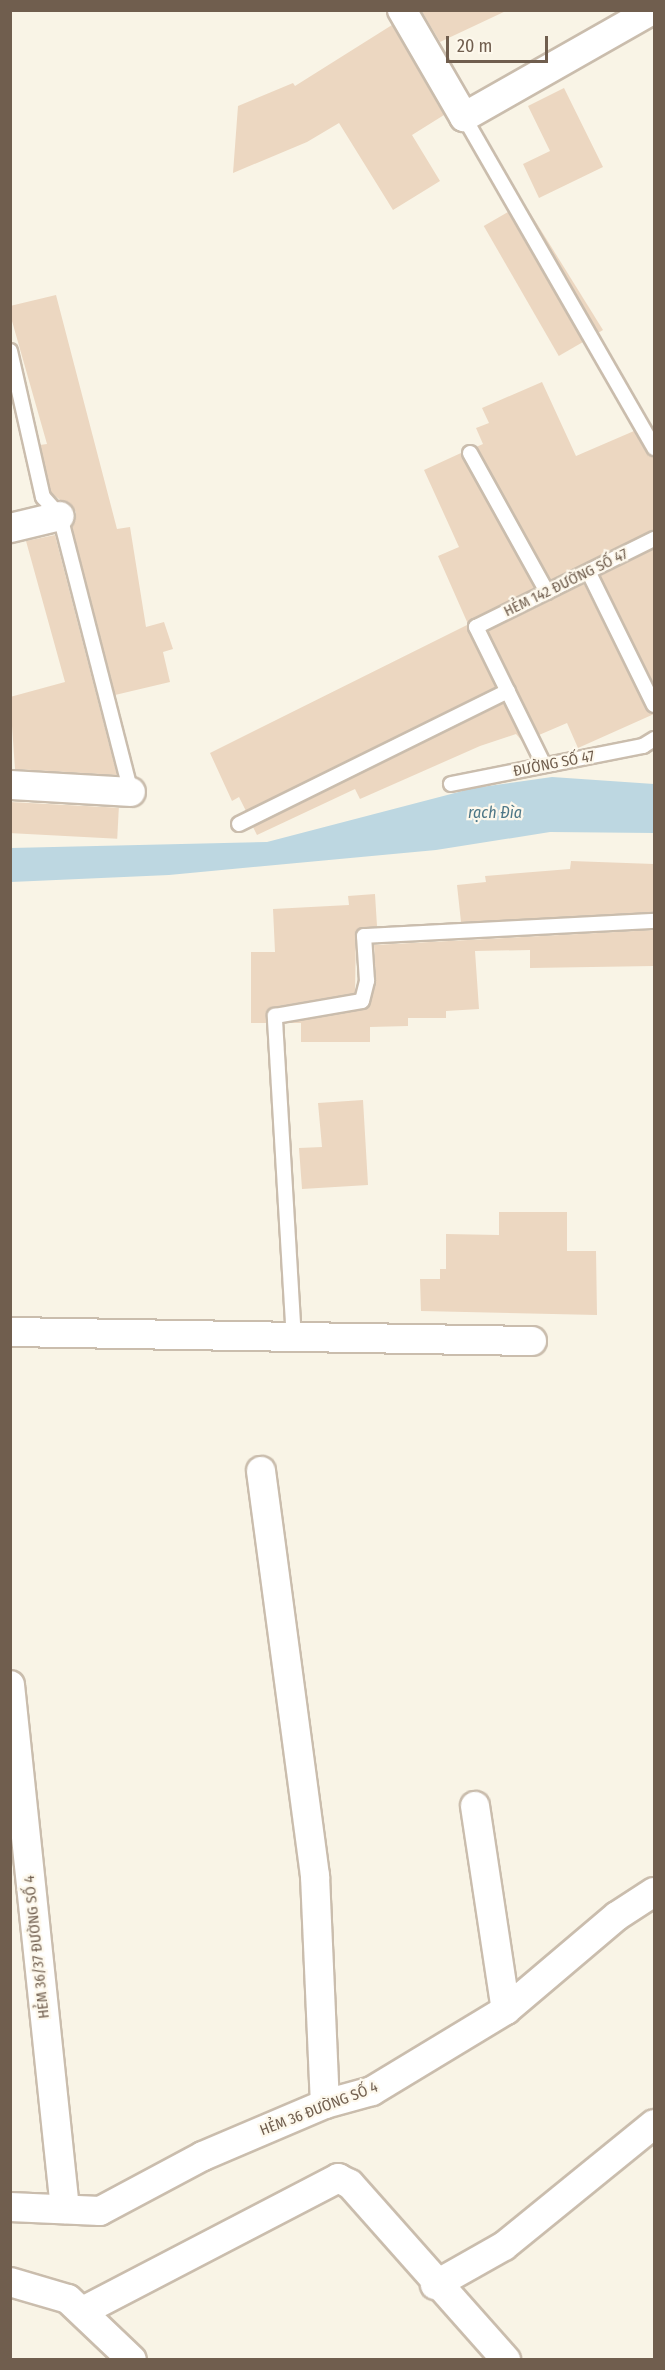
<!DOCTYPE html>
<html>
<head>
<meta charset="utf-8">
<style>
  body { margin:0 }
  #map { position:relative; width:665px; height:2370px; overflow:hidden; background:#f9f4e6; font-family:"Fira Sans Condensed",sans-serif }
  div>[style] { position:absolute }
  .water>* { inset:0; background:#bdd7e1 }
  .building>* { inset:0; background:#ecd7c1; transform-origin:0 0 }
  .roads { filter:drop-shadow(2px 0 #cabdad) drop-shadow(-2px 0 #cabdad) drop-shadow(0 2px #cabdad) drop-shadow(0 -2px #cabdad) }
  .lane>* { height:14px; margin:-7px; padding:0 7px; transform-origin:7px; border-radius:7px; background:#fff }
  .street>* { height:28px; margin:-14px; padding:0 14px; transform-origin:14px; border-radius:14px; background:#fff }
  span { translate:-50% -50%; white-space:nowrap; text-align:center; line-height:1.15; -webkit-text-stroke:4.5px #fdf8ec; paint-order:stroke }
  .street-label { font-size:15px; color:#705e4e }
  .water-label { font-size:16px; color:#4d7787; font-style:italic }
  .frame { position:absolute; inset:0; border:12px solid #705e4e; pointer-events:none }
  .scale { position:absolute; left:446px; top:36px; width:102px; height:27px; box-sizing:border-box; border:3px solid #705e4e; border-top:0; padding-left:8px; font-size:18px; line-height:21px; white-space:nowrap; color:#705e4e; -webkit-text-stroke:4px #fdf8ec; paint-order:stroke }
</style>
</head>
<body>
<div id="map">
  <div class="water">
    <div style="clip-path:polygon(552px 777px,654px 784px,654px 833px,550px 832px,436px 850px,169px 875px,11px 882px,11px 848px,267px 842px,474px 788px)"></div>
  </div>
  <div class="building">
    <div style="clip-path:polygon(421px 10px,508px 10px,440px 42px)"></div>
    <div style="clip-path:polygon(392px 25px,444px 115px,412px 135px,440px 181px,393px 210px,339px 123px,307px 142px,233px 173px,238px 106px,293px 83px,295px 86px)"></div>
    <div style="clip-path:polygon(564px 88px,603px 167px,539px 198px,523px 164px,550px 151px,528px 106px)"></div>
    <div style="clip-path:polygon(524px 203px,603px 330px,598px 333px)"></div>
    <div style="left:508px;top:212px;width:150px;height:28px;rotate:60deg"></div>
    <div style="clip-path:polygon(56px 295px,117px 529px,130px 527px,146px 627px,164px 622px,173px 649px,163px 652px,170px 682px,115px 695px,72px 527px,76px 512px,51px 493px,40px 445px,47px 444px,10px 314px,10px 306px)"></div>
    <div style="clip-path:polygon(542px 382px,576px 456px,634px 431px,647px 453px,654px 457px,654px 530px,551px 580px,476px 447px,483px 444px,476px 428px,489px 423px,482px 408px)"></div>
    <div style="clip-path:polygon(461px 453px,535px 588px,468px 624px,438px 556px,459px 547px,424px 470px)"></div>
    <div style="clip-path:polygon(55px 535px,117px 775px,15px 769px,10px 697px,65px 682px,26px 541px)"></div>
    <div style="clip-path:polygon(654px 549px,654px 686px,600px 576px)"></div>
    <div style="clip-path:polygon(584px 584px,646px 709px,654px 714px,578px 748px,567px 723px,539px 735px,488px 631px)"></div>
    <div style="clip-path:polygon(467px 625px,496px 687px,246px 811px,239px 797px,232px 801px,210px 753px)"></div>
    <div style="clip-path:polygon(504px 703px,523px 742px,516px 734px,480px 746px,360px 799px,355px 789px,257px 835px,253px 827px)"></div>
    <div style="left:10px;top:802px;width:109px;height:31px;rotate:3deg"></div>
    <div style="clip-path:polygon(571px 861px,654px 864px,654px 912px,461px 922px,457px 885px,486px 882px,485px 876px,570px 869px)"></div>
    <div style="clip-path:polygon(375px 894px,377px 926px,356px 933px,355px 993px,273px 1007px,267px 1013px,266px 1023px,251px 1023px,251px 952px,275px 952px,273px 909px,349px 905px,348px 896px)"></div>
    <div style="clip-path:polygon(654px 930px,654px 966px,530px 968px,530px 950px,475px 951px,479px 1009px,446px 1011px,446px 1018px,408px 1018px,408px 1026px,370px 1027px,370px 1042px,301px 1042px,301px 1023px,288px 1023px,368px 1008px,376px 983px,374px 945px)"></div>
    <div style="clip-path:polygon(363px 1100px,368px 1185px,302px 1189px,299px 1148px,322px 1147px,318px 1103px)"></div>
    <div style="clip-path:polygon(499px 1212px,567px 1212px,567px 1251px,596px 1251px,597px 1315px,421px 1311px,420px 1279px,440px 1279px,440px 1269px,446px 1269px,446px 1234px,499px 1235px)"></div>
  </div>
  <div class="roads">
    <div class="lane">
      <div style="left:464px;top:117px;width:382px;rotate:60.1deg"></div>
      <div style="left:10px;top:351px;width:150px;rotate:77.3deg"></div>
      <div style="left:43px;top:497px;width:25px;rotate:48deg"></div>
      <div style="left:60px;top:516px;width:285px;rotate:75.6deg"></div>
      <div style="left:470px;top:453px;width:159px;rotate:61deg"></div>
      <div style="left:589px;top:573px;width:147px;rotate:63.8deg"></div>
      <div style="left:544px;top:765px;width:154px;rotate:-116.2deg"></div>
      <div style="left:476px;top:627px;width:199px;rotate:-26.3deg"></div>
      <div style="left:451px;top:784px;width:196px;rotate:-11.2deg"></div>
      <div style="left:643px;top:746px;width:13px;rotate:-32deg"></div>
      <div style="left:239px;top:824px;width:300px;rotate:-26.3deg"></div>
      <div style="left:294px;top:1340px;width:325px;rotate:-93.4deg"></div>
      <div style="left:275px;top:1016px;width:88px;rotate:-9.8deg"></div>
      <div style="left:362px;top:1001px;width:21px;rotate:-76deg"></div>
      <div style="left:367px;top:981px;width:45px;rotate:-93.8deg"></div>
      <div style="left:364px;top:936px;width:290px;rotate:-3deg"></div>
    </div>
    <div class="street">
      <div style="left:402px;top:10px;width:124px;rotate:59.9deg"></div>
      <div style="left:464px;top:117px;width:216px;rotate:-29.6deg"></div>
      <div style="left:10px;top:528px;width:51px;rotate:-13.5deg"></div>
      <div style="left:10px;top:785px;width:121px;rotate:3.3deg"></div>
      <div style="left:10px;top:1332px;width:522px;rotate:0.99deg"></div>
      <div style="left:261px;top:1471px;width:409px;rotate:82.4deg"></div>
      <div style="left:315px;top:1876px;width:228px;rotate:87.5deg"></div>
      <div style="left:10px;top:1685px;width:527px;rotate:84.01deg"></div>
      <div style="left:475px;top:1806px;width:206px;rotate:81.4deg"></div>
      <div style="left:10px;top:2207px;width:90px;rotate:2.5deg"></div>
      <div style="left:100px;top:2211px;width:117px;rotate:-28.1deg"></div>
      <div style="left:203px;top:2156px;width:133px;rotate:-23.1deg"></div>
      <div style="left:325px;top:2104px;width:49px;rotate:-15.5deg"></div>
      <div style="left:372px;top:2091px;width:157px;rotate:-31.2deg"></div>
      <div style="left:506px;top:2010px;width:145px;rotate:-40.3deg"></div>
      <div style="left:617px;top:1916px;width:44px;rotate:-33deg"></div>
      <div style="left:10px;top:2282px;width:60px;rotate:16.3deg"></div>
      <div style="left:68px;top:2299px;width:88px;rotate:43.6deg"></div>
      <div style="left:435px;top:2285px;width:79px;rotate:-29.5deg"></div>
      <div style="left:504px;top:2246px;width:193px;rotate:-39.1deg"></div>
      <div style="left:83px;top:2311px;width:288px;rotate:-27.5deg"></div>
      <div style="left:338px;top:2178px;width:13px;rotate:27deg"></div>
      <div style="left:350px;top:2184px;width:235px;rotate:48.4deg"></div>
    </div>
  </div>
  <div class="street-label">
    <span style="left:566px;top:583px;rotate:-26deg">HẺM 142 ĐƯỜNG SỐ 47</span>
    <span style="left:554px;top:764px;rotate:-11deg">ĐƯỜNG SỐ 47</span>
    <span style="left:37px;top:1947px;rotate:-96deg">HẺM 36/37 ĐƯỜNG SỐ 4</span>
    <span style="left:319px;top:2109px;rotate:-21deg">HẺM 36 ĐƯỜNG SỐ 4</span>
  </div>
  <div class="water-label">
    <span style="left:495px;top:813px">rạch Đìa</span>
  </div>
  <div class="frame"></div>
  <div class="scale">20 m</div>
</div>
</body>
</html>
